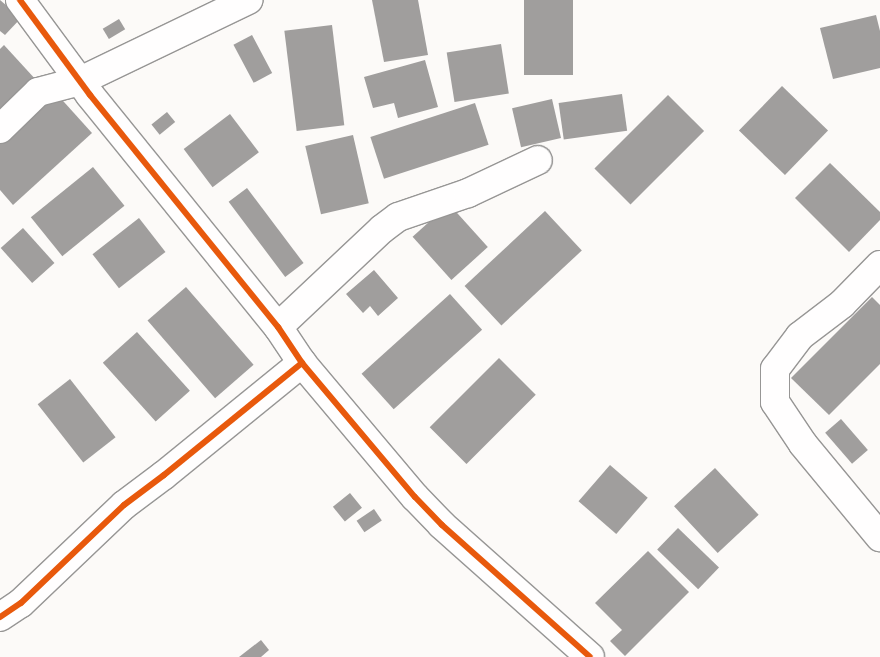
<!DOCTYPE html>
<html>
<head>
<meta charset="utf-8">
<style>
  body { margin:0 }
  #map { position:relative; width:880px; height:657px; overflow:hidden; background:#fcfaf8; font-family:"Noto Serif",serif }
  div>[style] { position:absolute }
  .building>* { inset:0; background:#a09e9d; transform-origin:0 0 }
  .roads { filter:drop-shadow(1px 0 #979695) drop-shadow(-1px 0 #979695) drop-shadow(0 1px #979695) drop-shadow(0 -1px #979695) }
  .street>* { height:28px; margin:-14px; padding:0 14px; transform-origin:14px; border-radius:14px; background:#fffefe }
  .cycleway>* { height:6px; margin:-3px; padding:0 3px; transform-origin:3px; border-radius:3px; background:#e8590c }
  span { translate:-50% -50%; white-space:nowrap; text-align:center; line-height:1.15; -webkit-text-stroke:5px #fff; paint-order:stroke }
</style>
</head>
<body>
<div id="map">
  <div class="building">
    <div style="clip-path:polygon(0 0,21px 18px,5px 35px,0 31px)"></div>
    <div style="clip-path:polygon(372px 0,418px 0,428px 55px,384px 62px)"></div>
    <div style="left:524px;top:0;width:49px;height:75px"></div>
    <div style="clip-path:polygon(876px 15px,880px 31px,880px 68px,833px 79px,820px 28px)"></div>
    <div style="left:119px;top:19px;width:12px;height:19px;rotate:59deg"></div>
    <div style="left:332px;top:25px;width:101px;height:48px;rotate:83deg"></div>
    <div style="left:252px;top:35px;width:43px;height:21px;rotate:62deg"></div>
    <div style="left:501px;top:44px;width:50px;height:55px;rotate:81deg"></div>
    <div style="clip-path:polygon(4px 45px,37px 81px,0 115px,0 49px)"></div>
    <div style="clip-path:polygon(425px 60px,438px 107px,398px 118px,394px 103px,373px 108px,364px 77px)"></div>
    <div style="left:782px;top:86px;width:64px;height:62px;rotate:44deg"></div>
    <div style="clip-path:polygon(55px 92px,92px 133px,13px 205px,0 190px,0 142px)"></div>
    <div style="left:622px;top:94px;width:37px;height:64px;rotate:82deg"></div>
    <div style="left:668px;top:95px;width:51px;height:104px;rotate:45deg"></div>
    <div style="left:552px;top:99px;width:40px;height:41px;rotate:77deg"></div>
    <div style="left:475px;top:103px;width:44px;height:110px;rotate:72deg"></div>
    <div style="left:167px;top:112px;width:13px;height:20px;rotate:51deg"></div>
    <div style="left:230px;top:114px;width:48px;height:58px;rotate:53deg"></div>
    <div style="left:353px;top:135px;width:70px;height:49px;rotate:77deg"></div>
    <div style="clip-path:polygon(830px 163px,880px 212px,880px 220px,849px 252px,795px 198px)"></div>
    <div style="left:93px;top:167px;width:50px;height:80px;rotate:51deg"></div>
    <div style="left:247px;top:188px;width:94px;height:23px;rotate:53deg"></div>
    <div style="left:449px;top:204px;width:58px;height:49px;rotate:48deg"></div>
    <div style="left:545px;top:211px;width:54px;height:110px;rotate:47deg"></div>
    <div style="left:139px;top:218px;width:43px;height:59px;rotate:52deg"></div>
    <div style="left:23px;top:228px;width:47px;height:30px;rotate:48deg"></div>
    <div style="clip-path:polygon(374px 270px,398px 298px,378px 316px,370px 306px,363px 313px,346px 294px)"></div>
    <div style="left:186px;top:287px;width:103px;height:51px;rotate:49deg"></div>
    <div style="left:450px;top:294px;width:48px;height:119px;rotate:48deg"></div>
    <div style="clip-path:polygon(872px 297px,880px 305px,880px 364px,829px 415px,791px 378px)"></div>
    <div style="left:137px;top:332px;width:79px;height:46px;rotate:48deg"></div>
    <div style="left:499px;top:358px;width:52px;height:98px;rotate:45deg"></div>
    <div style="left:70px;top:379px;width:74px;height:41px;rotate:52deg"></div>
    <div style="left:841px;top:419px;width:41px;height:21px;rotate:49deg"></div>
    <div style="left:610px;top:465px;width:50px;height:48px;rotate:41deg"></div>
    <div style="left:715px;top:468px;width:64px;height:56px;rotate:47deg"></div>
    <div style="left:350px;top:493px;width:19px;height:22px;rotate:51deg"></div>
    <div style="left:374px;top:509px;width:14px;height:21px;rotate:56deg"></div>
    <div style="left:678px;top:528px;width:57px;height:30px;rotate:44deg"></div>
    <div style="clip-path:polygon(648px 551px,689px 592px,625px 656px,610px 641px,622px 630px,595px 603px)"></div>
    <div style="clip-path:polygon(261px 640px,269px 650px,261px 657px,239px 657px)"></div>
  </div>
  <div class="roads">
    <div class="street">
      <div style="left:20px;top:0;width:118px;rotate:53.6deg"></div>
      <div style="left:90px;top:95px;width:299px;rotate:51deg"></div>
      <div style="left:278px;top:327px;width:43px;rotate:56.3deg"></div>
      <div style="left:302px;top:363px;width:175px;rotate:49.9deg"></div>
      <div style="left:415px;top:497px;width:39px;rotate:46deg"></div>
      <div style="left:442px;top:525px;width:198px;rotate:41.7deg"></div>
      <div style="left:0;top:129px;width:53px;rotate:-44.2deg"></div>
      <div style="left:38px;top:92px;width:43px;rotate:-14.7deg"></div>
      <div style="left:80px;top:81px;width:187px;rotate:-25.7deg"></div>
      <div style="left:880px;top:265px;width:54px;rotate:134.3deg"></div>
      <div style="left:842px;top:304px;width:53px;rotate:142.7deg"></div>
      <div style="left:800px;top:336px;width:41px;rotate:127.1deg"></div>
      <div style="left:775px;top:369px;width:33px;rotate:90deg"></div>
      <div style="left:775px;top:402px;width:50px;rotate:56.3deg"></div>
      <div style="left:803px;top:444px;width:121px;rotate:50.4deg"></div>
      <div style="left:278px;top:327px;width:143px;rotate:-43.3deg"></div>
      <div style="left:382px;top:229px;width:20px;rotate:-37deg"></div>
      <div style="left:398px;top:217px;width:74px;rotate:-18.9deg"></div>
      <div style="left:468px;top:193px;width:77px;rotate:-25.2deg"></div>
      <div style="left:0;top:617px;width:25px;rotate:-34deg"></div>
      <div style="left:21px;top:603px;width:142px;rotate:-43.6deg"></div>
      <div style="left:124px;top:505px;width:50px;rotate:-36.9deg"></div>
      <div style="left:164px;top:475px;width:178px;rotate:-39.1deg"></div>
    </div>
  </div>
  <div class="cycleway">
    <div style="left:20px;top:0;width:118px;rotate:53.6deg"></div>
    <div style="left:90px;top:95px;width:299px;rotate:51deg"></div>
    <div style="left:278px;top:327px;width:43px;rotate:56.3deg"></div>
    <div style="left:302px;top:363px;width:175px;rotate:49.9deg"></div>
    <div style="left:415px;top:497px;width:39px;rotate:46deg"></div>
    <div style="left:442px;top:525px;width:198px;rotate:41.7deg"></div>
    <div style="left:0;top:617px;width:25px;rotate:-34deg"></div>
    <div style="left:21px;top:603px;width:142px;rotate:-43.6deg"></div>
    <div style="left:124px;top:505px;width:50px;rotate:-36.9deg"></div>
    <div style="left:164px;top:475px;width:178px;rotate:-39.1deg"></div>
  </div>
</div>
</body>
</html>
